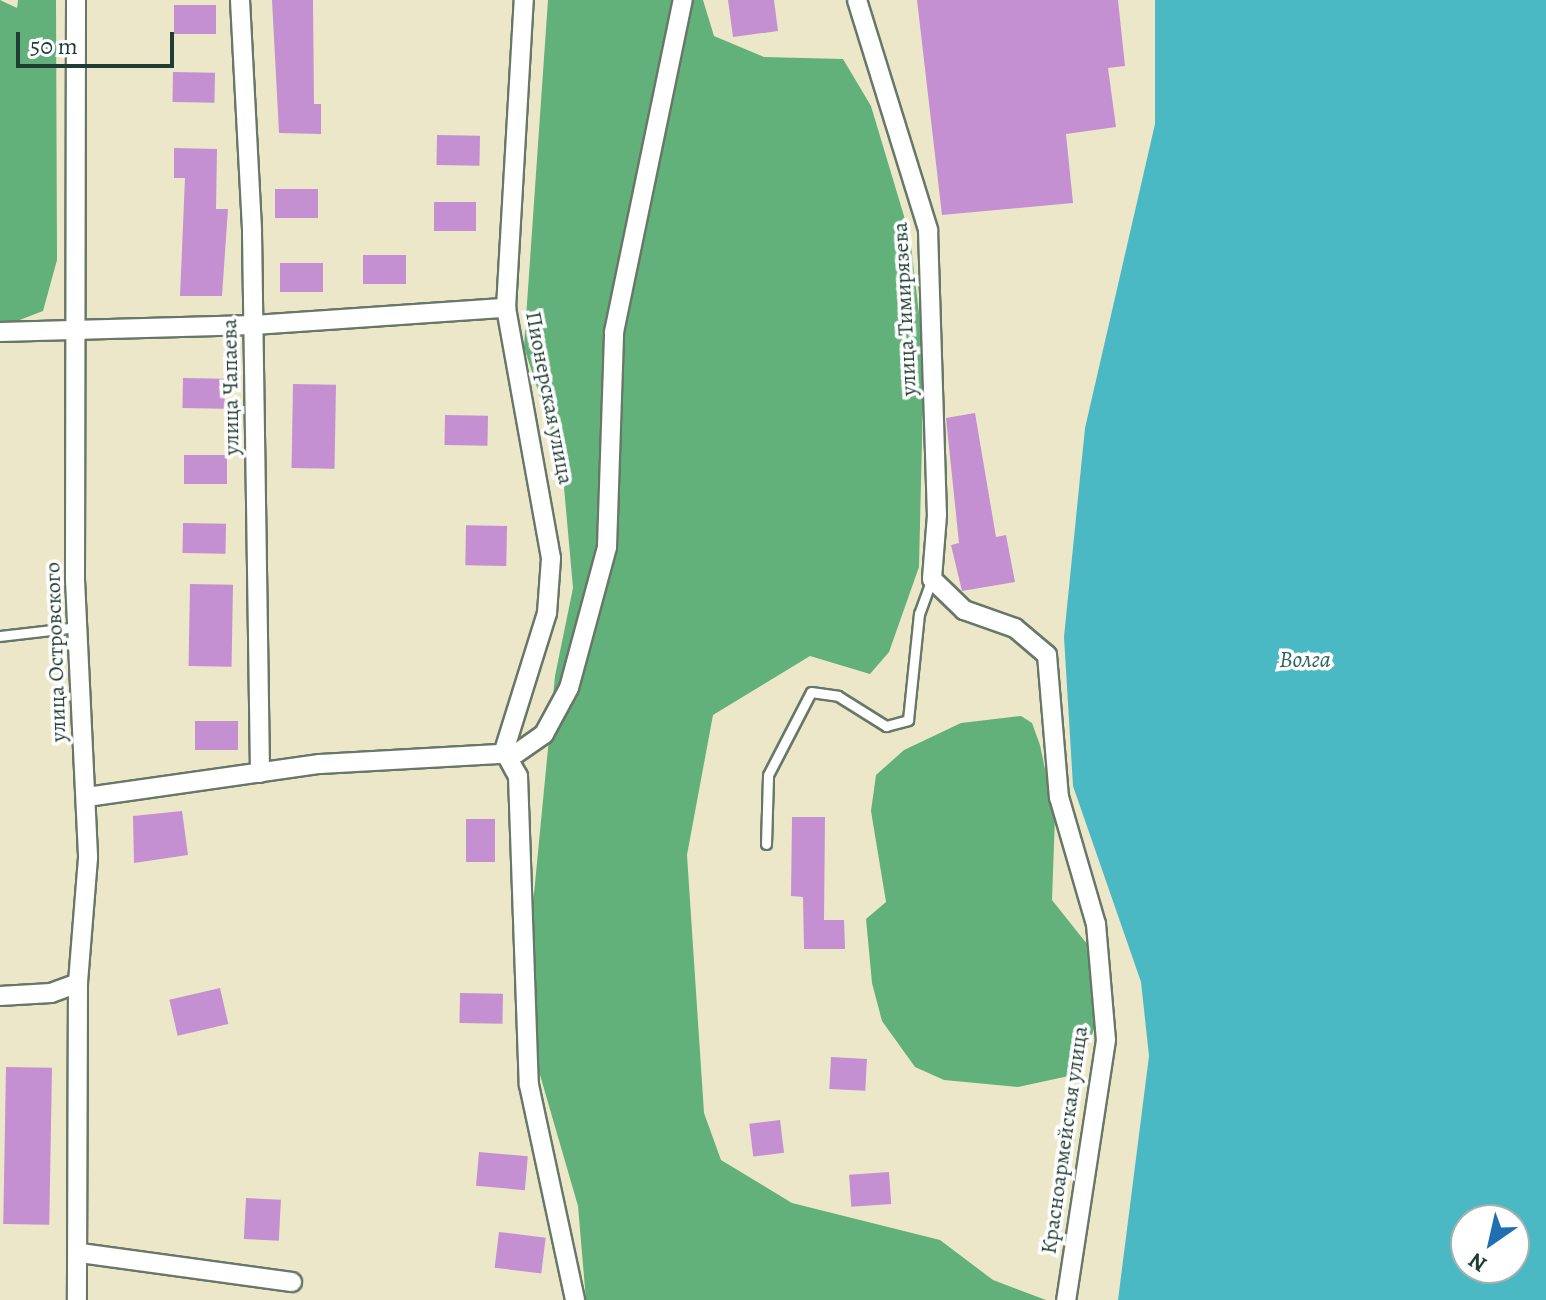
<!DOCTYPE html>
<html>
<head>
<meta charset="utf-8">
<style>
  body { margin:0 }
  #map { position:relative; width:1546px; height:1300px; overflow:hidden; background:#ede7ca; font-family:Alegreya,serif }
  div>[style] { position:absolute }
  .forest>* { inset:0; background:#62b07a }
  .water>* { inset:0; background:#4bb9c4 }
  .building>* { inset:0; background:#c490d1; transform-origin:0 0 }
  .roads { filter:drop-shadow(2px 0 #677868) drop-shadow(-2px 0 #677868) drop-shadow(0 2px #677868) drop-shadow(0 -2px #677868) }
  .lane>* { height:9px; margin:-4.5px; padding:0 4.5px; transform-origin:4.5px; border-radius:4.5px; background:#fff }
  .street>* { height:18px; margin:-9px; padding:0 9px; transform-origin:9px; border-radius:9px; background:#fff }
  span { translate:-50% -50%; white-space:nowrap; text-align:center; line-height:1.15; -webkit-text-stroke:7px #fff; paint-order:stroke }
  .street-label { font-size:22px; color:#1f3d34 }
  .water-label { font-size:24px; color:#2c625f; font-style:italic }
  .north { position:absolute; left:1450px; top:1204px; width:80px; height:80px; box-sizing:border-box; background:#fff; border:2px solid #a5b1ae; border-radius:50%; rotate:214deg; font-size:22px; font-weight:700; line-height:32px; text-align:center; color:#1f3d34 }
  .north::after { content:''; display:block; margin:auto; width:28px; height:36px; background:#1f6fb2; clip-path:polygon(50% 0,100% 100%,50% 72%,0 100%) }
  .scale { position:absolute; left:16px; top:32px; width:158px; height:36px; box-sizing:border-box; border:4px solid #1f3d34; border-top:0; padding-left:10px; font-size:24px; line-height:28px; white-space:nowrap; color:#1f3d34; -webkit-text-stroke:6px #fff; paint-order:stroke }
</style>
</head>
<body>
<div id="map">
  <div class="forest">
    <div style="clip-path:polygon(0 0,17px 8px,18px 0,56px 0,57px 260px,43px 311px,17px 321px,0 322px)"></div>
    <div style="clip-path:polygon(548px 0,703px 0,714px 36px,764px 57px,843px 59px,871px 106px,910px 236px,924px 357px,919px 567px,889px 652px,870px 674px,810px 656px,713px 715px,687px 855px,704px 1113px,721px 1160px,792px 1203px,940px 1240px,993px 1280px,1046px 1300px,586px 1300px,578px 1206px,538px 1068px,530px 935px,555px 676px,573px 588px,562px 465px,524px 347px)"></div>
    <div style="clip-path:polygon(1021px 716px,1032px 723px,1040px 745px,1055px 817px,1052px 900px,1087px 944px,1098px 1018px,1078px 1074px,1018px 1087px,944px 1080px,915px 1067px,882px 1021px,872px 983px,866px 919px,886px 902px,871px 811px,876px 775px,904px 750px,961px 723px)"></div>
  </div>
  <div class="water">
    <div style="clip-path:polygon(evenodd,1155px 0,1546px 0,1546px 1300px,1118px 1300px,1149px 1056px,1141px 982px,1073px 786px,1064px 637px,1085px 428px,1155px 124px,1155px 0,1466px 1220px,1514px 1220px,1514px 1268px,1466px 1268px,1466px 1220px)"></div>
  </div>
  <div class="building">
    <div style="clip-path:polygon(272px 0,313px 0,314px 104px,321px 104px,321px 134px,279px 133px)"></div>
    <div style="clip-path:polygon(728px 0,774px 0,778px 31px,733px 37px)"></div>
    <div style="clip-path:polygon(917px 0,1118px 0,1125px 66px,1108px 68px,1116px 127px,1066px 134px,1073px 203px,942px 215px)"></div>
    <div style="left:174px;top:5px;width:42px;height:29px"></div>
    <div style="left:173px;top:72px;width:42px;height:30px;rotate:1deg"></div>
    <div style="left:437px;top:135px;width:43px;height:30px;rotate:1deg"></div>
    <div style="clip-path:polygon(174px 148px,217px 149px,216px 209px,228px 209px,222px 296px,180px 296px,185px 178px,174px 178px)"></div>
    <div style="left:275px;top:189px;width:43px;height:29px"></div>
    <div style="left:434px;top:202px;width:42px;height:29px"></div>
    <div style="left:363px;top:255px;width:43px;height:29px"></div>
    <div style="left:280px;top:263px;width:43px;height:29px"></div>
    <div style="left:183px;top:378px;width:42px;height:30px;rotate:1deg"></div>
    <div style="left:293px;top:384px;width:43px;height:84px;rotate:1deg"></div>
    <div style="clip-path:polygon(975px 413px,996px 537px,1006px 535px,1015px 582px,962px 591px,951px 545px,959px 543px,946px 418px)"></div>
    <div style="left:445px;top:415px;width:43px;height:30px;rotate:1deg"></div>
    <div style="left:184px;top:455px;width:43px;height:29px"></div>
    <div style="left:183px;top:523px;width:43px;height:30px;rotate:1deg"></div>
    <div style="left:507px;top:526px;width:40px;height:41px;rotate:91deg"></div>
    <div style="left:190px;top:584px;width:43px;height:82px;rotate:1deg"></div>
    <div style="left:195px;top:721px;width:43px;height:29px"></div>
    <div style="clip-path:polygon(182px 811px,188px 855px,134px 863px,133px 816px)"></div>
    <div style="clip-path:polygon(792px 817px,825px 817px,824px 920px,844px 920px,845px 949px,804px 949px,803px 897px,791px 896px)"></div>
    <div style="left:466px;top:819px;width:29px;height:43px"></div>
    <div style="left:220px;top:988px;width:37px;height:52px;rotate:77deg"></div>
    <div style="left:460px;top:993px;width:43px;height:30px;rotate:1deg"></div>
    <div style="left:831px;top:1057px;width:36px;height:32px;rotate:3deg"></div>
    <div style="left:6px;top:1067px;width:46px;height:157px;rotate:1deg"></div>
    <div style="left:780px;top:1120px;width:33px;height:31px;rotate:83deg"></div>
    <div style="left:479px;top:1152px;width:49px;height:34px;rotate:5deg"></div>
    <div style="left:889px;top:1172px;width:32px;height:40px;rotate:86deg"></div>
    <div style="left:246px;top:1198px;width:35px;height:41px;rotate:3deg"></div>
    <div style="left:499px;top:1232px;width:47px;height:36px;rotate:7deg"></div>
  </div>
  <div class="roads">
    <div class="lane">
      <div style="left:0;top:636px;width:79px;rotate:-6.6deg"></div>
      <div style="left:766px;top:844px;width:69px;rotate:-88.3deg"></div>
      <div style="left:768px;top:775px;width:93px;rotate:-62.6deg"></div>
      <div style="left:811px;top:692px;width:27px;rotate:8deg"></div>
      <div style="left:838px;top:696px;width:57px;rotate:32deg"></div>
      <div style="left:886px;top:726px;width:23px;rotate:-15deg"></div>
      <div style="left:908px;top:720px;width:107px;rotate:-84.1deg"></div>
      <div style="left:919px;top:614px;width:37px;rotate:-70deg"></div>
    </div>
    <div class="street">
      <div style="left:76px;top:0;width:580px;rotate:90.1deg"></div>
      <div style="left:75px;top:580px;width:278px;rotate:87.3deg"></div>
      <div style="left:88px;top:858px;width:125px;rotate:94.6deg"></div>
      <div style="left:78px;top:983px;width:317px;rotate:90.2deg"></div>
      <div style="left:240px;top:0;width:232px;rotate:87deg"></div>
      <div style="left:252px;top:232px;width:541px;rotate:89.15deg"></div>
      <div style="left:857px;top:0;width:241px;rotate:72.8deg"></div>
      <div style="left:928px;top:230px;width:285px;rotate:88.2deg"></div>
      <div style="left:937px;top:515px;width:64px;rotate:94.5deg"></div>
      <div style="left:932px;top:579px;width:45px;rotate:44.1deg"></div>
      <div style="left:964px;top:610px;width:54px;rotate:19.4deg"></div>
      <div style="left:1015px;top:628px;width:42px;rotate:40.2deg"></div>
      <div style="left:1047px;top:655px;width:143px;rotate:85.2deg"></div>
      <div style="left:1059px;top:797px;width:132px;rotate:73.8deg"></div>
      <div style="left:1096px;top:924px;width:116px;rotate:85.1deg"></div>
      <div style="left:1106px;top:1040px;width:263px;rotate:98.7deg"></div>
      <div style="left:0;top:332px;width:254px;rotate:-1.6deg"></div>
      <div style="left:254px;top:325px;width:253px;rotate:-3.9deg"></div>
      <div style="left:504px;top:751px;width:145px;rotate:-72.7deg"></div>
      <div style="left:547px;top:613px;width:55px;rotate:-85.8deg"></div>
      <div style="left:551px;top:558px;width:254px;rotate:-100.2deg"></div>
      <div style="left:506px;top:308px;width:309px;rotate:-86.7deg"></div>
      <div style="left:504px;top:751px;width:29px;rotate:61deg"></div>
      <div style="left:518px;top:776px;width:309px;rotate:88deg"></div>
      <div style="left:529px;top:1085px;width:220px;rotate:77.9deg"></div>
      <div style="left:87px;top:797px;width:235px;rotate:-8.1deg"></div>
      <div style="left:320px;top:764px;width:197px;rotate:-3.2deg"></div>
      <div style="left:517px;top:753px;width:33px;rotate:-35deg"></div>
      <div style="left:544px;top:734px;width:52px;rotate:-61.5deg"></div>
      <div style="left:569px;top:688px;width:146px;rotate:-74.9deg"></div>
      <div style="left:607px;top:547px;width:215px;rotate:-88.1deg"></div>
      <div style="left:614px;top:332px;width:339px;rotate:-78.3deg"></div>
      <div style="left:0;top:996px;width:51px;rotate:-3.4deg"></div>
      <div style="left:51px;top:993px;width:29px;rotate:-20deg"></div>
      <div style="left:80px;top:1253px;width:214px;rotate:7.8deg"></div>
    </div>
  </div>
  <div class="street-label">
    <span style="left:905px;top:309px;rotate:-93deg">улица Тимирязева</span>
    <span style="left:231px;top:387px;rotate:-91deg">улица Чапаева</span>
    <span style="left:549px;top:398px;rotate:79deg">Пионерская улица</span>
    <span style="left:56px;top:652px;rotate:-92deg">улица Островского</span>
    <span style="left:1065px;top:1140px;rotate:-82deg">Красноармейская улица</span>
  </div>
  <div class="water-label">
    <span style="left:1305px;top:660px">Волга</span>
  </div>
  <div class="north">N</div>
  <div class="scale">50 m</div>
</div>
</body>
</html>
